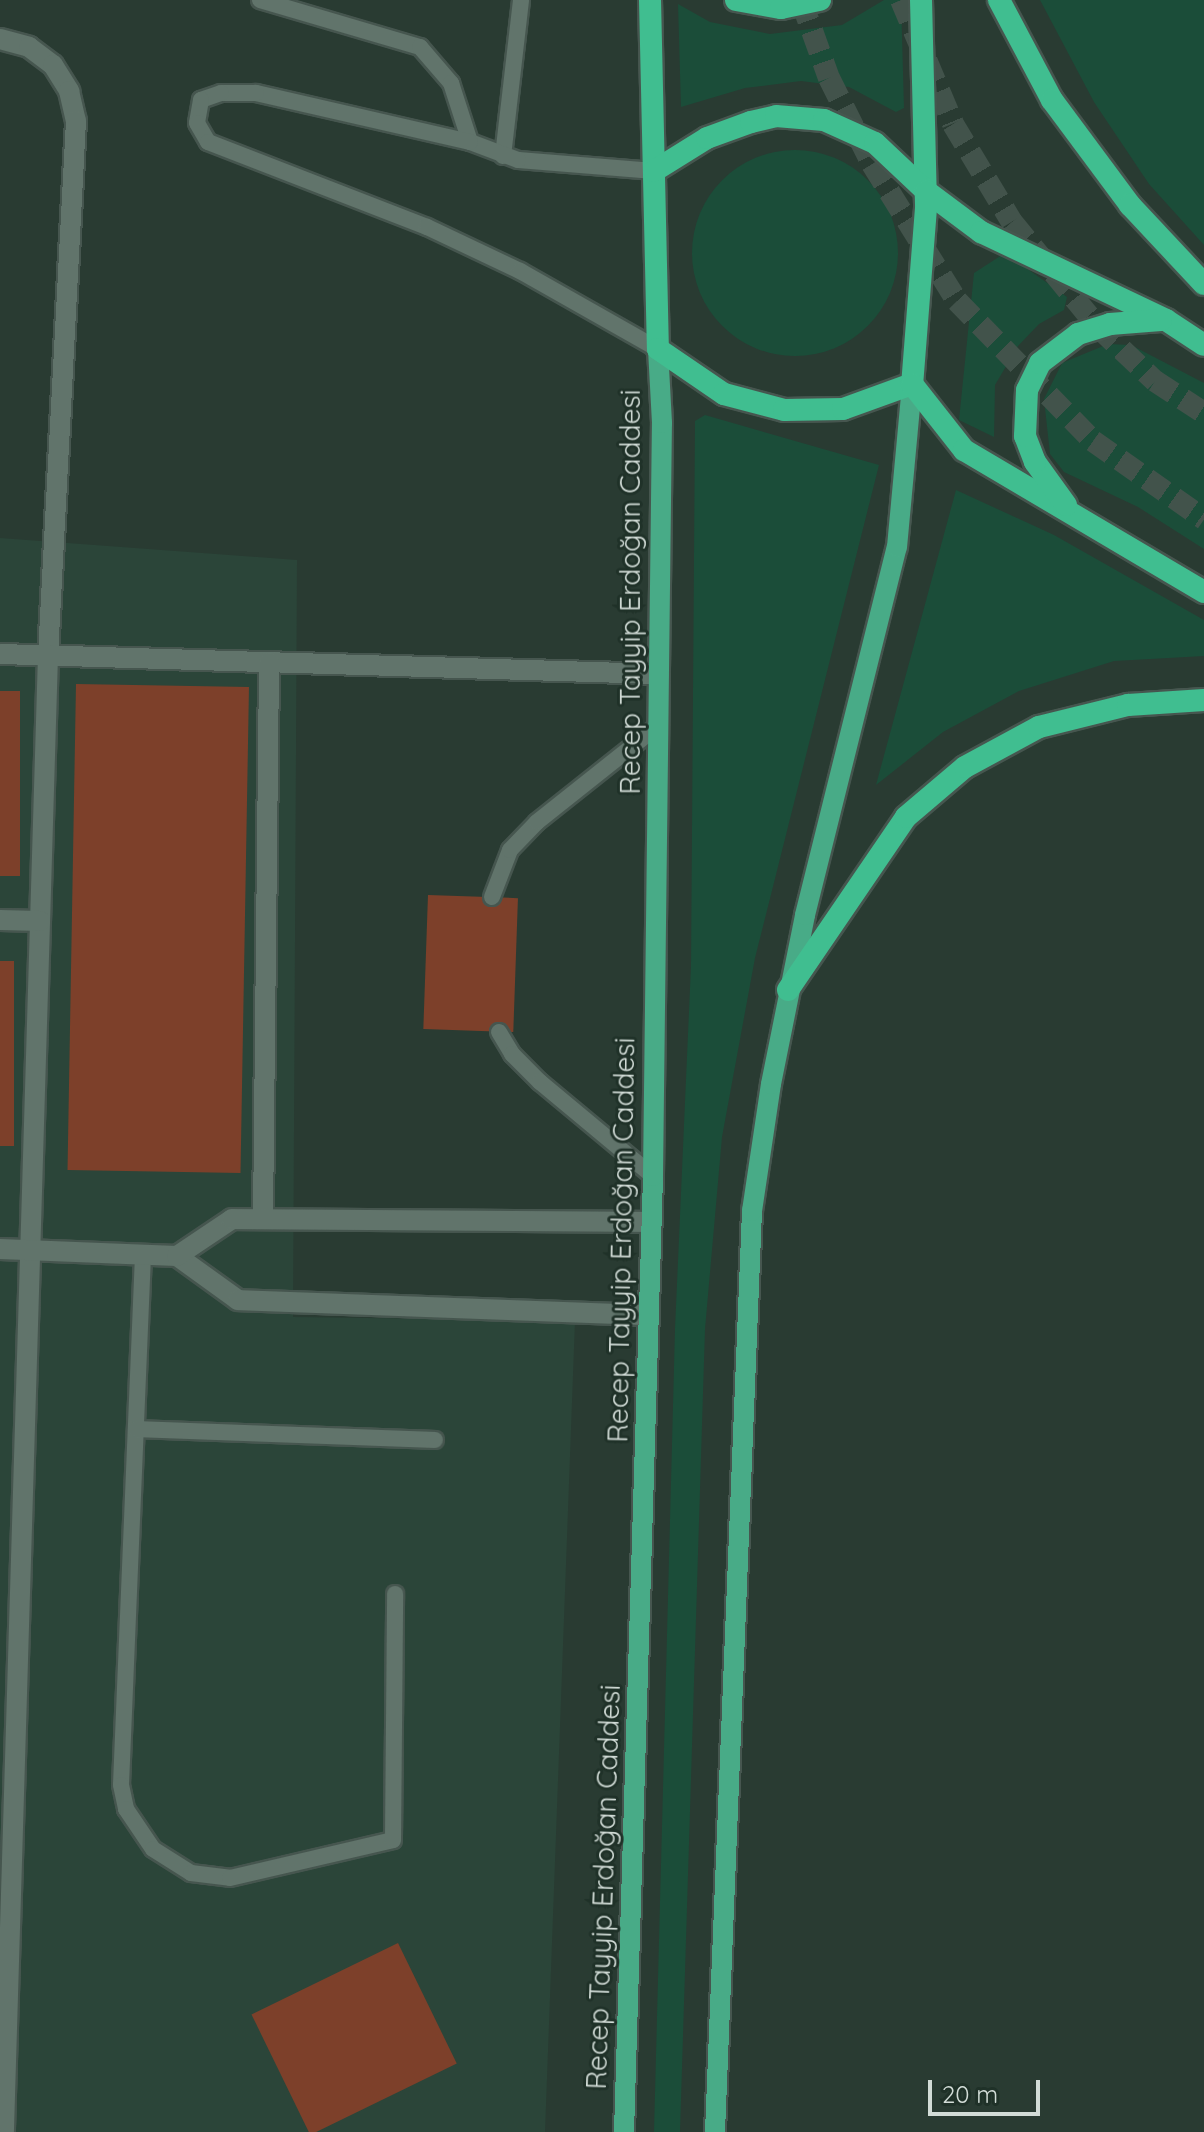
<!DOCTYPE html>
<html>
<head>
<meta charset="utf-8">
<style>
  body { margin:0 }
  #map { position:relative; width:1204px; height:2132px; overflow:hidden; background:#293b32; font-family:Quicksand,sans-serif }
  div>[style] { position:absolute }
  .built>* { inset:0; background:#2b4539 }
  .green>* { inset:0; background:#1b4d39 }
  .round { border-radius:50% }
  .building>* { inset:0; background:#7d402a; transform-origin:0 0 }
  .trunk-tunnel>* { height:22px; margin-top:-11px; transform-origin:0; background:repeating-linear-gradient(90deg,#42534b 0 22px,transparent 0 33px) }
  .roads { filter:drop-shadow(2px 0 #46564f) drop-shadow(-2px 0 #46564f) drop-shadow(0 2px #46564f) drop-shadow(0 -2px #46564f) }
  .service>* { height:16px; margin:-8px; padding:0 8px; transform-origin:8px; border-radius:8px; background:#61746b }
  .minor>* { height:20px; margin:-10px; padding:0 10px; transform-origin:10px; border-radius:10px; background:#61746b }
  .primary>* { height:20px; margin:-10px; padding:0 10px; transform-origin:10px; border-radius:10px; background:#48ab87 }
  .trunk>* { height:22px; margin:-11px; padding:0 11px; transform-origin:11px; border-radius:11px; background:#40be90 }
  span { translate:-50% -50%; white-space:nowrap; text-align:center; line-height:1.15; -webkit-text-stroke:6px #1f3128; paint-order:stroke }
  .street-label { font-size:28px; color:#d2dcd7 }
  .scale { position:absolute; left:928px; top:2080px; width:112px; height:36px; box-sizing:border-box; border:4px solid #d2dcd7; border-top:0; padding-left:10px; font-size:24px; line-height:28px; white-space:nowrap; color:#d2dcd7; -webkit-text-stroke:6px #1f3128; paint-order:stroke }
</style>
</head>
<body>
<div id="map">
  <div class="built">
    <div style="clip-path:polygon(0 538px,297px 560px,293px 1317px,575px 1321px,545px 2132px,0 2132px)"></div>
  </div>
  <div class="green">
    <div style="clip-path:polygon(884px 0,901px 0,904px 108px,896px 112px,849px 87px,801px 81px,745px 88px,681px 107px,678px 4px,710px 22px,770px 34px,842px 25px)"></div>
    <div style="clip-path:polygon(1040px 0,1204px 0,1204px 245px,1149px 184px,1094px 102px)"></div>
    <div class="round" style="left:692px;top:150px;width:206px;height:206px"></div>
    <div style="clip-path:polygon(1005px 253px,1067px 297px,1064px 310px,1039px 324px,1018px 346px,995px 385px,994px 437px,959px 420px,974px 273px)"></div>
    <div style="clip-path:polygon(1108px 344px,1131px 345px,1204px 383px,1204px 549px,1138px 507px,1064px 472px,1050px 454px,1044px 399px,1062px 363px)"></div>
    <div style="clip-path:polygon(705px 415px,879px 465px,755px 958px,722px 1137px,705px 1329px,680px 2132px,654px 2132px,675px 1329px,691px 966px,695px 421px)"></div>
    <div style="clip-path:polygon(956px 490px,1054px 535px,1204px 620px,1204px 656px,1114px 661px,1019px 691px,943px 732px,876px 785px)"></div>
  </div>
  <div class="building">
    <div style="left:76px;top:684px;width:173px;height:486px;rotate:1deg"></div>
    <div style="left:0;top:691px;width:20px;height:185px"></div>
    <div style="left:428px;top:895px;width:90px;height:134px;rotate:2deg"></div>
    <div style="left:0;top:961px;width:14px;height:185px"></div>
    <div style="left:398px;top:1943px;width:134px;height:163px;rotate:64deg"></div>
  </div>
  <div class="trunk-tunnel">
    <div style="left:801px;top:0;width:83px;rotate:70.3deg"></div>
    <div style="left:829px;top:78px;width:96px;rotate:63.4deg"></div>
    <div style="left:872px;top:164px;width:161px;rotate:58.2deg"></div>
    <div style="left:957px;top:301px;width:195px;rotate:45.8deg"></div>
    <div style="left:1093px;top:441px;width:136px;rotate:35.1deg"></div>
    <div style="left:901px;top:0;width:134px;rotate:67.2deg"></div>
    <div style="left:953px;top:124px;width:114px;rotate:59deg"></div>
    <div style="left:1012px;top:222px;width:136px;rotate:50.7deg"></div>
    <div style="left:1098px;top:327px;width:79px;rotate:43.5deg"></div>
    <div style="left:1155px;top:381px;width:59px;rotate:33.1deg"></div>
  </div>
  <div class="roads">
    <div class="service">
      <div style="left:260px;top:0;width:167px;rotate:16.4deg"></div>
      <div style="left:420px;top:47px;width:48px;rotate:49.3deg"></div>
      <div style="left:451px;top:83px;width:62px;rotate:72.1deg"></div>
      <div style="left:503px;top:156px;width:157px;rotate:-83.4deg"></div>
      <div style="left:654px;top:171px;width:136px;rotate:-175.4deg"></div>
      <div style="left:518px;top:160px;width:51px;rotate:-159.4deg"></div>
      <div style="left:470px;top:142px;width:220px;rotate:-167.1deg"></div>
      <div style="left:256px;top:93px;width:35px;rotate:180deg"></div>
      <div style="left:221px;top:93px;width:21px;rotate:161deg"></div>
      <div style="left:201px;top:100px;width:23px;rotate:100deg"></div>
      <div style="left:197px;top:123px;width:22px;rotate:60deg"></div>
      <div style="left:208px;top:142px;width:235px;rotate:21.2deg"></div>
      <div style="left:427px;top:227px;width:103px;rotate:25.3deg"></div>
      <div style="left:520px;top:271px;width:159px;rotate:29.5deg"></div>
      <div style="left:492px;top:897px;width:50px;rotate:-69deg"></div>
      <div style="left:510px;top:850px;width:39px;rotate:-46deg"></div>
      <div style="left:537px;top:822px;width:156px;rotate:-38.5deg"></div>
      <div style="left:499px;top:1032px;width:26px;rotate:59deg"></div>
      <div style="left:512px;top:1054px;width:40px;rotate:45deg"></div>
      <div style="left:540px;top:1082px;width:147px;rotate:39.8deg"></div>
      <div style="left:143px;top:1255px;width:530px;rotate:92.38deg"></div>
      <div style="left:121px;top:1785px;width:25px;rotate:78deg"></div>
      <div style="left:126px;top:1809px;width:48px;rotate:56deg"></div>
      <div style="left:153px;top:1849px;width:45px;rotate:32.3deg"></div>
      <div style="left:191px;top:1873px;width:39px;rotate:7deg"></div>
      <div style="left:230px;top:1878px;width:167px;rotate:-13.1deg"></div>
      <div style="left:393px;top:1840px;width:246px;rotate:-89.5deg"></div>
      <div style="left:136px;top:1429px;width:299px;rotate:2.1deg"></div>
    </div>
    <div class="minor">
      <div style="left:0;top:39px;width:30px;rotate:15deg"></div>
      <div style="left:29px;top:47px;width:30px;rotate:37deg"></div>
      <div style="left:53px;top:65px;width:31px;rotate:58deg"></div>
      <div style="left:69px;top:91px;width:31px;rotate:77deg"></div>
      <div style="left:76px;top:121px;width:535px;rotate:93deg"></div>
      <div style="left:48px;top:655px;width:1478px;rotate:91.71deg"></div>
      <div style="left:0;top:654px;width:659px;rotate:1.74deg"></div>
      <div style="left:0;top:920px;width:40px;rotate:1.4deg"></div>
      <div style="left:263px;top:1219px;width:557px;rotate:-89.38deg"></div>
      <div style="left:0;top:1249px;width:177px;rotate:2.3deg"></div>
      <div style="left:177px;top:1256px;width:75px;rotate:35.8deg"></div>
      <div style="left:238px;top:1300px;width:411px;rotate:2.1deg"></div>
      <div style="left:177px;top:1256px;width:66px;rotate:-33.9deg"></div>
      <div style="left:232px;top:1219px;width:419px;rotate:0.4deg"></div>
    </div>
    <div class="primary">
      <div style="left:624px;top:2132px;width:956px;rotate:-88.26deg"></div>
      <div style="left:653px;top:1176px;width:753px;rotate:-89.32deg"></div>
      <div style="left:662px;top:423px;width:74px;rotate:-93.1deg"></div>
      <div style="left:715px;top:2132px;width:922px;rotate:-87.7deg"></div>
      <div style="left:752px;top:1211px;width:128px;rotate:-81.5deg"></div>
      <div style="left:771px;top:1084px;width:172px;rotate:-78.6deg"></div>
      <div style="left:805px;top:915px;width:379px;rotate:-76deg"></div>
      <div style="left:897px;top:547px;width:164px;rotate:-84.7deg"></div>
    </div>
    <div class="trunk">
      <div style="left:650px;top:0;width:349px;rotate:88.7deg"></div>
      <div style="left:658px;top:349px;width:80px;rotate:34.3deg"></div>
      <div style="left:724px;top:394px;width:62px;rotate:14.9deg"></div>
      <div style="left:784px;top:410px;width:59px;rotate:-1deg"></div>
      <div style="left:843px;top:409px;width:73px;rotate:-19.9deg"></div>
      <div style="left:736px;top:0;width:46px;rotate:10.1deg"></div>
      <div style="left:781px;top:8px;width:40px;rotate:-12deg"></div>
      <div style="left:921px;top:0;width:208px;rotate:88.6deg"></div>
      <div style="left:926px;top:208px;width:177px;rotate:94.5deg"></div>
      <div style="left:912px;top:384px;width:84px;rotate:51.8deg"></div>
      <div style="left:964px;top:450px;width:279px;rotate:30.6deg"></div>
      <div style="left:999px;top:0;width:113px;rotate:62.1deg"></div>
      <div style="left:1052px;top:100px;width:131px;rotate:53.4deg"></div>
      <div style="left:1130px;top:205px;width:108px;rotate:46.9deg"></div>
      <div style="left:654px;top:171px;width:62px;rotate:-31.9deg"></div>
      <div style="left:707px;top:138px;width:47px;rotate:-20deg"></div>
      <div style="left:751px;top:122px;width:26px;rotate:-13deg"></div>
      <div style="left:776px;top:116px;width:48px;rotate:4.8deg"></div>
      <div style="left:824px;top:120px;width:56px;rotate:24.3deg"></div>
      <div style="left:875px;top:143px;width:70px;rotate:43.3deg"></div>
      <div style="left:926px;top:191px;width:69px;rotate:36.7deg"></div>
      <div style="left:981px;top:232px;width:205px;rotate:25.4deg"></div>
      <div style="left:1166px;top:320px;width:45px;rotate:33.3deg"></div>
      <div style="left:1066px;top:505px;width:53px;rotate:-125.8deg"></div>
      <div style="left:1035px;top:462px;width:28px;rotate:-111deg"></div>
      <div style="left:1025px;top:436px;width:46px;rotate:-87.5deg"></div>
      <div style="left:1027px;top:390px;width:30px;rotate:-64deg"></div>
      <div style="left:1040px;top:363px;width:48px;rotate:-37.3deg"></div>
      <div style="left:1078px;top:334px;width:34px;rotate:-17deg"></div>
      <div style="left:1110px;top:324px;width:51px;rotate:-4.5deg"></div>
      <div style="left:788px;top:990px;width:209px;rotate:-55.7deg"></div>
      <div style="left:906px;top:817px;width:77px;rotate:-40.3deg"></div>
      <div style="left:965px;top:767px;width:84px;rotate:-28.4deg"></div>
      <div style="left:1039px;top:727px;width:92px;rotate:-13.9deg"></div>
      <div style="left:1128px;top:705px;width:76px;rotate:-3.8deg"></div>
    </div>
  </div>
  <div class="street-label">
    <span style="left:630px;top:592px;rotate:-90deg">Recep Tayyip Erdoğan Caddesi</span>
    <span style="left:621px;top:1240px;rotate:-89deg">Recep Tayyip Erdoğan Caddesi</span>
    <span style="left:603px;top:1887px;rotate:-88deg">Recep Tayyip Erdoğan Caddesi</span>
  </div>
  <div class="scale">20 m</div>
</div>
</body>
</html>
